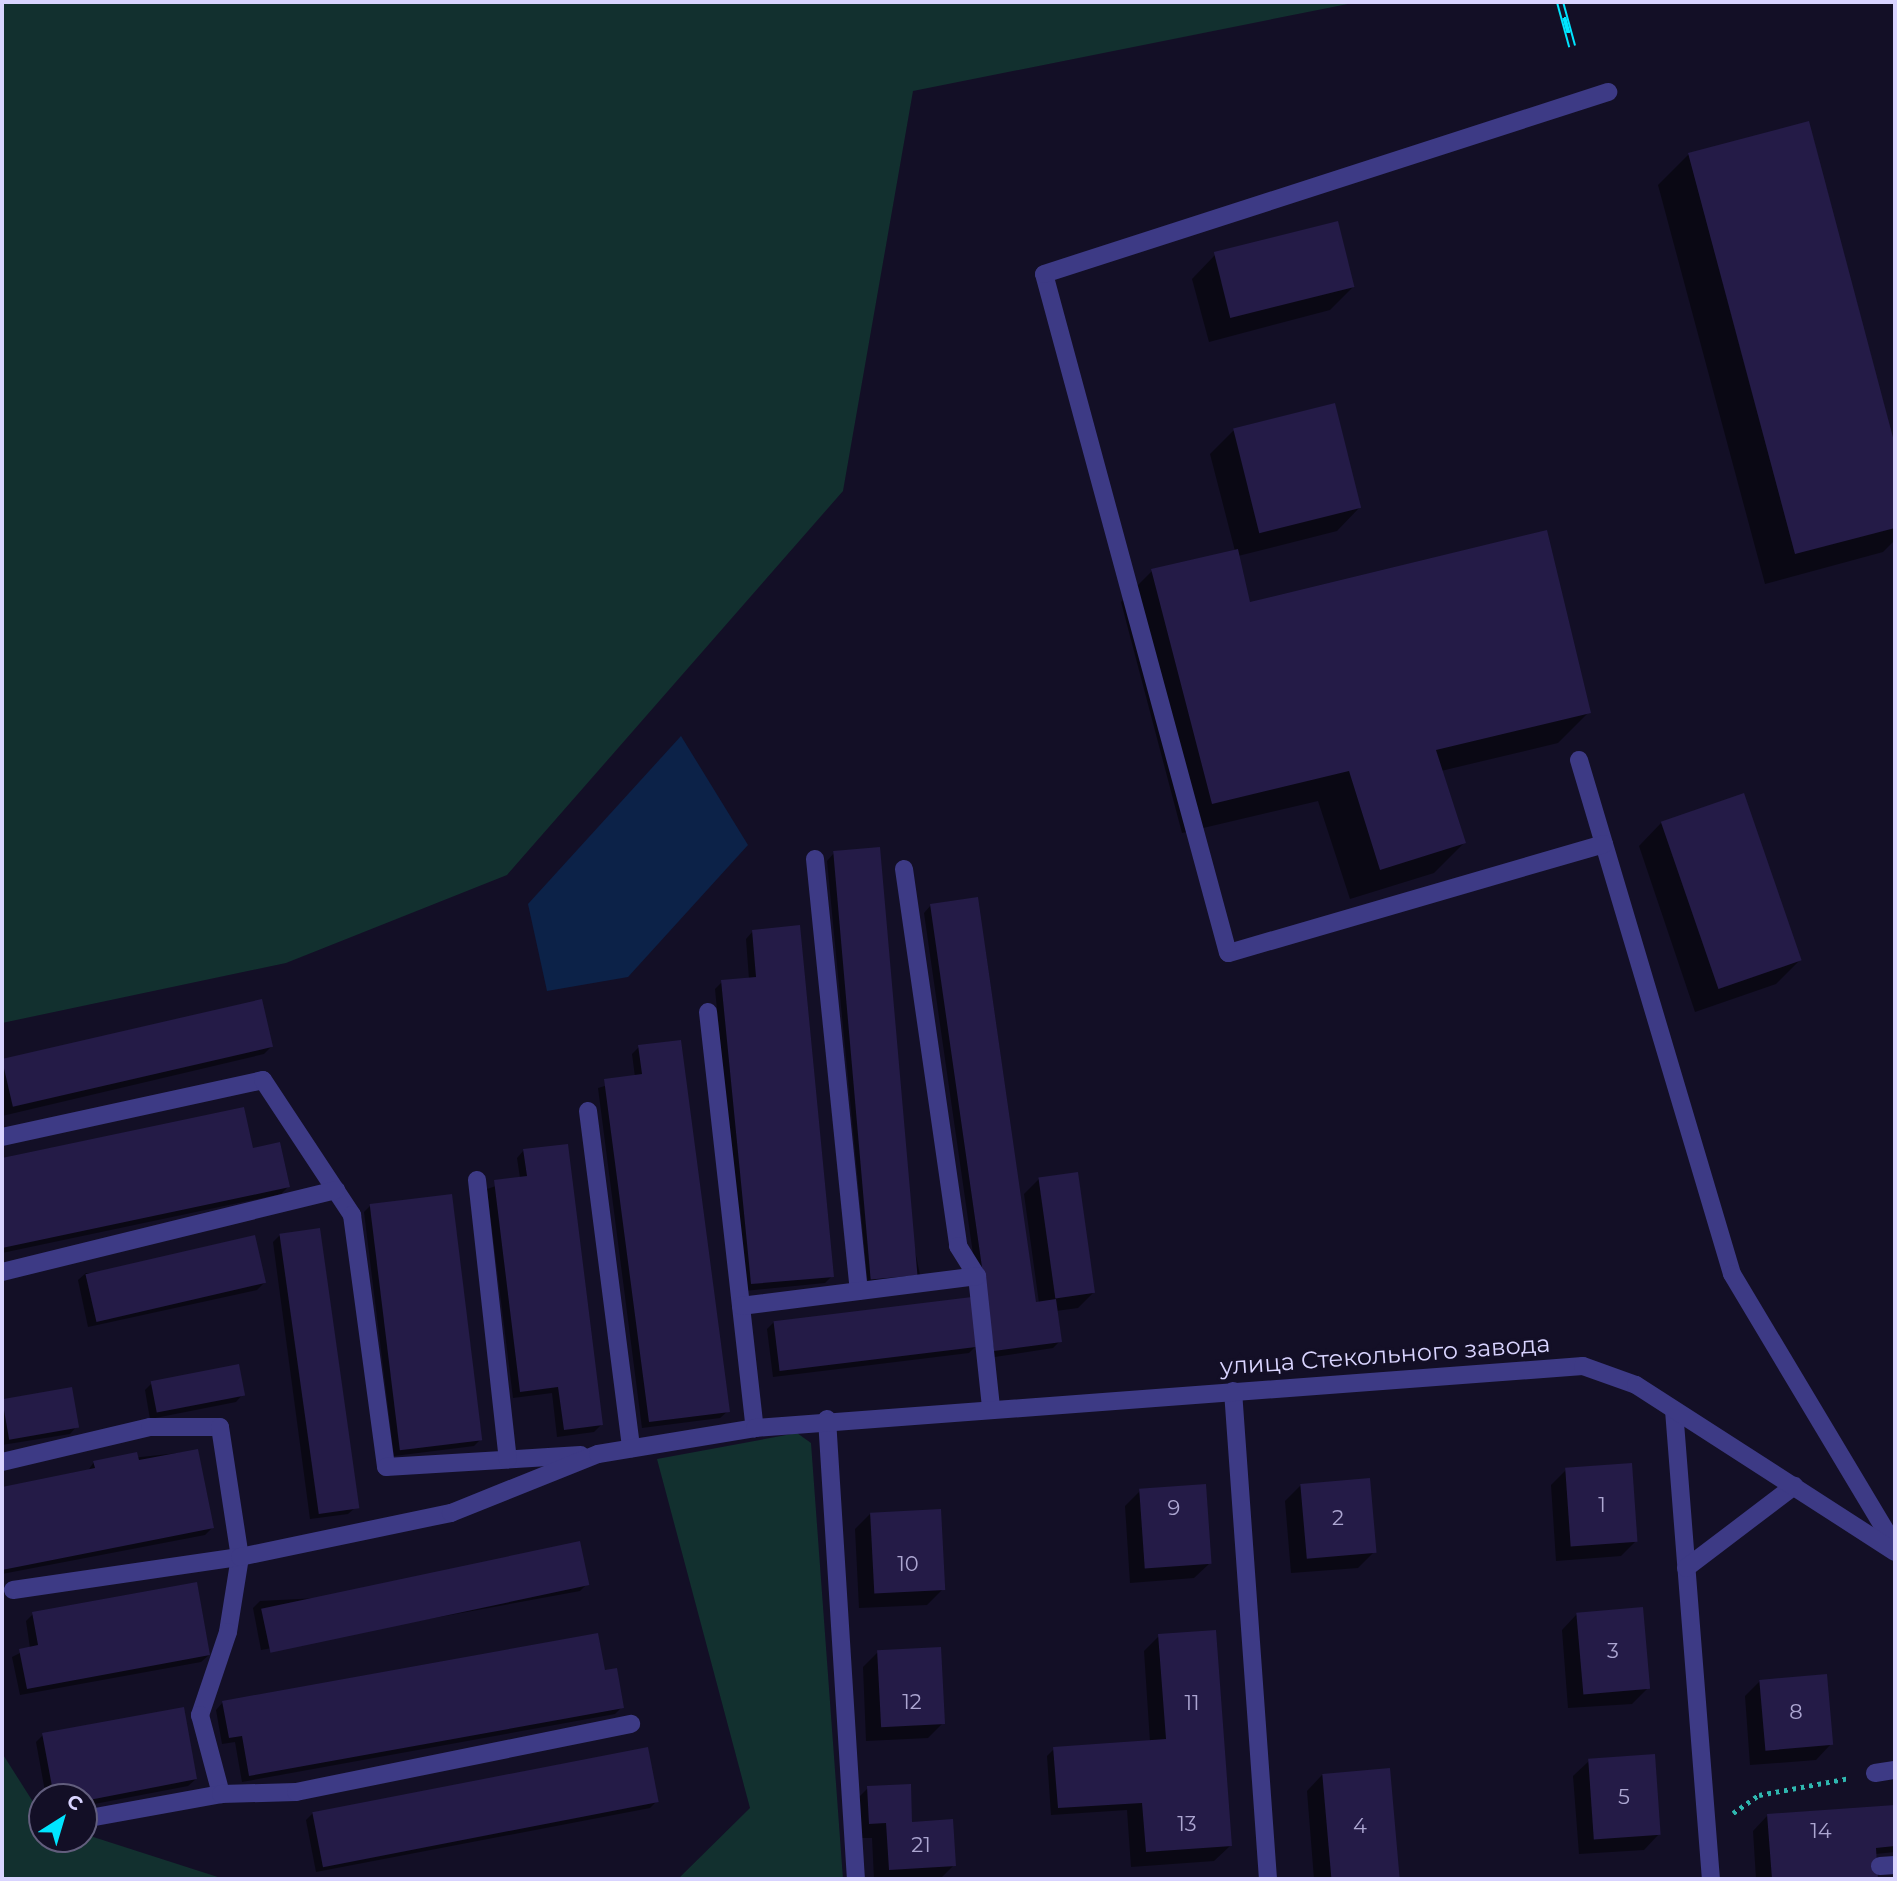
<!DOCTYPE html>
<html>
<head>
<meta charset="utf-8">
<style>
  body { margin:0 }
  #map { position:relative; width:1897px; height:1881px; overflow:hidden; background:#130f26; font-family:Montserrat,sans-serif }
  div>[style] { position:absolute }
  .green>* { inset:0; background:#12302f }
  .water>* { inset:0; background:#0c2248 }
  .shadow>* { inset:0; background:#0007 }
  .building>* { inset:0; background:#241b47; transform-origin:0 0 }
  .path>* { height:4.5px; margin-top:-2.25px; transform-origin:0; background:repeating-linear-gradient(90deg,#2fb8b0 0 3.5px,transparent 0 8.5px) }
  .minor>* { height:18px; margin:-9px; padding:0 9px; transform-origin:9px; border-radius:9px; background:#3d3a85 }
  .rail>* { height:8px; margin-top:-4px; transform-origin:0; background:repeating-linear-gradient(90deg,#130f26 0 16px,#00e5ff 0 32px); box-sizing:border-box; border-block:2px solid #00e5ff }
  span { translate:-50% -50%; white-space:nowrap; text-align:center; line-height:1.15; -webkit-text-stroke:6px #130f26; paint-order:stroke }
  .number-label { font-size:21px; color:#aca6d1 }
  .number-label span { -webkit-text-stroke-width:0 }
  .street-label { font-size:24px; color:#d9d4ff }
  .frame { position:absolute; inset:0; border:4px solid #d9d4ff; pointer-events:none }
  .north { position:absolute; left:28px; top:1783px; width:70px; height:70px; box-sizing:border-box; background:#130f26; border:2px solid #625e7d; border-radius:50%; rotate:37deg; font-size:19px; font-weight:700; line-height:28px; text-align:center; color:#d9d4ff }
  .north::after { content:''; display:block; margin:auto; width:24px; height:32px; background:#00e5ff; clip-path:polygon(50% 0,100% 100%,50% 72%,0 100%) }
</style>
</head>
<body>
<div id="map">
  <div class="green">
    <div style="clip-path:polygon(2px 2px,1358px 2px,913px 91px,843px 491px,507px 875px,286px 963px,2px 1023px)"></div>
    <div style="clip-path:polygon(797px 1433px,811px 1443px,843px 1879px,678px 1879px,750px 1808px,657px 1459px)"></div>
    <div style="clip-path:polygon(2px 1753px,42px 1816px,42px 1839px,84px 1834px,224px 1879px,2px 1879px)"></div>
  </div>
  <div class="water">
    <div style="clip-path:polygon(681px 736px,748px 845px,628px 977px,547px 991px,528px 904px)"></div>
  </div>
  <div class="shadow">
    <div style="clip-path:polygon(1808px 123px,1895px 452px,1895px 540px,1883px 552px,1765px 584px,1658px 185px,1689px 154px)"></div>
    <div style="clip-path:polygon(1215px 255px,1353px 287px,1330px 310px,1209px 342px,1192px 279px)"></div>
    <div style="clip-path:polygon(1334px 405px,1360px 507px,1337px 531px,1238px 556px,1249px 604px,1589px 712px,1558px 743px,1441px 771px,1464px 843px,1434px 873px,1350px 899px,1318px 801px,1182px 833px,1121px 602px,1152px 571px,1235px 551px,1210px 454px,1233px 431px)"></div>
    <div style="clip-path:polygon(1662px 822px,1799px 961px,1776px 984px,1695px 1012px,1639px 846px)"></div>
    <div style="clip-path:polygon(834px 853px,920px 1275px,868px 1286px,827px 861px)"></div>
    <div style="clip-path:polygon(931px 905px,1034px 1304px,1039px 1303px,1024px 1194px,1039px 1179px,1093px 1293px,1078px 1308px,1056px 1311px,1060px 1341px,1053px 1348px,988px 1358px,924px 913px)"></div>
    <div style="clip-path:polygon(753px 931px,832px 1276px,825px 1283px,744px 1291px,715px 989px,722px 982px,749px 979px,746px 939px)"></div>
    <div style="clip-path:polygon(260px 1001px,271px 1047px,264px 1054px,2px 1116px,2px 1062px)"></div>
    <div style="clip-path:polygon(639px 1047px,728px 1411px,720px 1418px,642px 1428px,598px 1088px,635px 1077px,632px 1054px)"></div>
    <div style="clip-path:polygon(242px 1109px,251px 1150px,288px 1187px,281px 1194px,2px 1253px,2px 1160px)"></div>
    <div style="clip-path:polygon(524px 1150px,601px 1425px,594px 1432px,557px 1437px,552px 1393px,513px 1398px,487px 1189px,520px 1178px,517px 1158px)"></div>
    <div style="clip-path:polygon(371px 1205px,481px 1439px,474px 1446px,394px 1456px,364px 1212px)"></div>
    <div style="clip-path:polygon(280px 1235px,356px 1507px,348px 1514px,310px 1519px,273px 1242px)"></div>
    <div style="clip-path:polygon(86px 1273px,264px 1283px,257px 1290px,88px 1327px,78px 1280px)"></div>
    <div style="clip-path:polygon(774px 1322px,976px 1346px,969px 1353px,773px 1377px,767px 1329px)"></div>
    <div style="clip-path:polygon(152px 1383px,243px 1394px,236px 1402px,150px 1419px,145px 1390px)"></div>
    <div style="clip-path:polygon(70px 1389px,77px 1426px,70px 1434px,2px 1445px,2px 1401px)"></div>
    <div style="clip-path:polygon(197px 1451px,212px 1528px,205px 1535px,2px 1574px,2px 1488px,87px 1472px,94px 1462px)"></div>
    <div style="clip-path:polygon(1566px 1470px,1636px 1541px,1621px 1556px,1556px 1561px,1551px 1485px)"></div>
    <div style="clip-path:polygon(1301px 1485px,1374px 1552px,1358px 1568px,1291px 1573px,1285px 1501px)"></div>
    <div style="clip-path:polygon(1140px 1491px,1210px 1563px,1194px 1578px,1130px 1583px,1125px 1506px)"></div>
    <div style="clip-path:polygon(870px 1514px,943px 1589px,927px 1605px,859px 1608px,855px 1529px)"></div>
    <div style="clip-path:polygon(587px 1584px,580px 1591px,261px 1650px,253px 1608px,260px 1601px)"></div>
    <div style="clip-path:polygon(33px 1614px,209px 1655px,201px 1662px,20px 1695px,12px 1657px,30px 1648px,26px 1621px)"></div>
    <div style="clip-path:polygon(1577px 1614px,1648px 1688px,1632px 1704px,1568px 1708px,1562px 1630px)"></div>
    <div style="clip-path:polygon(1159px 1636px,1230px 1846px,1214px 1861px,1131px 1867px,1127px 1810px,1051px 1815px,1047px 1756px,1054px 1749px,1150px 1742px,1144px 1651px)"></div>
    <div style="clip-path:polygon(878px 1652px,943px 1723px,928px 1738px,866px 1741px,863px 1667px)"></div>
    <div style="clip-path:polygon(604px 1672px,622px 1707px,615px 1714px,242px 1782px,235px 1742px,222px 1744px,216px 1710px,223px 1702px)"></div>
    <div style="clip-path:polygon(1760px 1681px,1831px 1744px,1816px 1760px,1750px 1765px,1745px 1696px)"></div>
    <div style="clip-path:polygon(43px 1735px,196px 1779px,188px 1786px,84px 1806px,84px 1797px,46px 1797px,36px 1742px)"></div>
    <div style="clip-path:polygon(1589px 1761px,1659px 1834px,1644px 1850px,1579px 1854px,1573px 1776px)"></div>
    <div style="clip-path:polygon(1389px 1770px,1397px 1879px,1314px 1879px,1307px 1791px,1322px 1775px)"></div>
    <div style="clip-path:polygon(868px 1788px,954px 1865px,940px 1879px,874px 1879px,872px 1838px,855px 1838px,853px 1803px)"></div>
    <div style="clip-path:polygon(657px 1801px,650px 1808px,316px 1872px,306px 1820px,313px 1813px)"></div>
    <div style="clip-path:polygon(1895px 1807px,1895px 1852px,1875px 1854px,1877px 1879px,1756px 1879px,1753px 1831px,1768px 1815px)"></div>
  </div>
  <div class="building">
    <div style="clip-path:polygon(1809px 121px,1895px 445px,1895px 528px,1795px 554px,1688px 153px)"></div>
    <div style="left:1338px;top:221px;width:68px;height:128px;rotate:76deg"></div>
    <div style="left:1335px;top:403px;width:108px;height:105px;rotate:76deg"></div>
    <div style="clip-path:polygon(1547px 530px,1591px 713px,1436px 750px,1466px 843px,1380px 870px,1349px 771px,1212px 804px,1151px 569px,1238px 549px,1250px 602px)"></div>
    <div style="left:1744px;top:793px;width:177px;height:88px;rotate:71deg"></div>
    <div style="left:880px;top:847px;width:430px;height:47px;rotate:85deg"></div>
    <div style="clip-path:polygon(978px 897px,1036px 1302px,1056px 1299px,1062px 1342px,994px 1351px,930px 904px)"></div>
    <div style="clip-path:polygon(800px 925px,834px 1277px,751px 1284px,721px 980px,756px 977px,752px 930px)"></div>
    <div style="left:262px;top:999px;width:49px;height:267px;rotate:77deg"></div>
    <div style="clip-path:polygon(681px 1040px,730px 1412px,649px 1422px,604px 1079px,642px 1074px,638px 1045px)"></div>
    <div style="clip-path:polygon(244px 1107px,253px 1148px,280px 1142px,290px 1187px,2px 1248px,2px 1158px)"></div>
    <div style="clip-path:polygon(568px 1144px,603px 1425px,564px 1430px,558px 1387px,520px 1392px,494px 1180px,527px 1176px,523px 1149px)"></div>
    <div style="left:1078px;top:1172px;width:122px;height:40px;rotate:82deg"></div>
    <div style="left:452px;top:1194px;width:248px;height:83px;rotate:83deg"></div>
    <div style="left:320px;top:1228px;width:283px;height:41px;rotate:82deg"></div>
    <div style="left:255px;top:1235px;width:49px;height:174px;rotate:77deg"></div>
    <div style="left:972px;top:1297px;width:50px;height:200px;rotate:83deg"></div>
    <div style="left:239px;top:1364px;width:32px;height:90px;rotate:79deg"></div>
    <div style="left:72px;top:1387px;width:41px;height:71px;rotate:80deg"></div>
    <div style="clip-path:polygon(198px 1449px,214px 1528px,2px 1570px,2px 1487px,95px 1468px,93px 1461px,137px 1452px,139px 1460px)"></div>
    <div style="left:1632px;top:1463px;width:79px;height:67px;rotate:86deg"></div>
    <div style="left:1370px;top:1478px;width:75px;height:70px;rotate:85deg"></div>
    <div style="left:1206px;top:1484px;width:80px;height:67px;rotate:86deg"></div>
    <div style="left:941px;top:1509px;width:81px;height:71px;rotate:87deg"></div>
    <div style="left:580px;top:1541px;width:45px;height:326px;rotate:78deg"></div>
    <div style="clip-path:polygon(197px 1582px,210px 1655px,27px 1689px,19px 1649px,38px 1645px,32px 1612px)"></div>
    <div style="left:1643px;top:1607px;width:82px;height:67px;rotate:85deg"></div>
    <div style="clip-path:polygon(1216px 1630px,1232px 1846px,1146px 1852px,1142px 1803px,1058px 1808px,1053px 1747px,1166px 1739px,1158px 1634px)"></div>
    <div style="clip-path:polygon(598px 1633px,605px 1670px,617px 1668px,624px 1708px,249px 1776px,242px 1736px,229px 1738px,222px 1701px)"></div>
    <div style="left:941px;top:1647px;width:77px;height:64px;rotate:87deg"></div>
    <div style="left:1827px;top:1674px;width:71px;height:68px;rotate:85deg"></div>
    <div style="clip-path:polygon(184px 1707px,197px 1779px,84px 1801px,54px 1797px,42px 1733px)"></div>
    <div style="left:648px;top:1747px;width:56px;height:342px;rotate:79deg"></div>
    <div style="left:1655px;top:1754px;width:81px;height:67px;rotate:86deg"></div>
    <div style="left:1390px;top:1768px;width:111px;height:68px;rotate:85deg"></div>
    <div style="clip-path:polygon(911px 1784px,912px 1822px,953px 1819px,956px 1866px,889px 1870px,886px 1823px,869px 1824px,867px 1786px)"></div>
    <div style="clip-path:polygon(1895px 1805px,1895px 1846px,1876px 1848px,1878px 1879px,1772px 1879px,1767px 1814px)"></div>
  </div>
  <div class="path">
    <div style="left:1733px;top:1813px;width:32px;rotate:-35deg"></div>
    <div style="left:1759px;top:1795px;width:93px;rotate:-10.6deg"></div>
  </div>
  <div class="minor">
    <div style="left:1579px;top:760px;width:536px;rotate:73.42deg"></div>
    <div style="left:1732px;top:1274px;width:317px;rotate:59.1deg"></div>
    <div style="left:1604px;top:844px;width:391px;rotate:163.8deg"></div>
    <div style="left:1228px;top:953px;width:703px;rotate:-105.16deg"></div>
    <div style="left:1044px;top:274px;width:593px;rotate:-17.88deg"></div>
    <div style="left:815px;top:859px;width:434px;rotate:84.2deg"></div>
    <div style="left:904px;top:869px;width:381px;rotate:81.8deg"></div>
    <div style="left:958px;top:1246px;width:36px;rotate:58deg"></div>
    <div style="left:977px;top:1276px;width:132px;rotate:83.9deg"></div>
    <div style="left:708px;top:1012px;width:419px;rotate:83.6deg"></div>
    <div style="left:588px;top:1111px;width:340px;rotate:82.7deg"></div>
    <div style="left:2px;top:1137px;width:267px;rotate:-12.3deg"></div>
    <div style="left:263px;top:1080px;width:162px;rotate:56.6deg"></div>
    <div style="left:352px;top:1215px;width:254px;rotate:82.3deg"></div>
    <div style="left:386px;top:1467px;width:195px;rotate:-3.5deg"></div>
    <div style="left:477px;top:1180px;width:281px;rotate:83.7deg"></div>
    <div style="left:2px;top:1272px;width:344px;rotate:-13.8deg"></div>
    <div style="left:741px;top:1306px;width:238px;rotate:-7.2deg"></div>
    <div style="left:1233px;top:1391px;width:489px;rotate:85.9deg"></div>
    <div style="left:1674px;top:1410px;width:470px;rotate:85.5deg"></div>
    <div style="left:827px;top:1419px;width:461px;rotate:86.4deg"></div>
    <div style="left:2px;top:1462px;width:152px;rotate:-13.3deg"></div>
    <div style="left:150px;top:1427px;width:70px"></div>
    <div style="left:220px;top:1427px;width:132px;rotate:81.3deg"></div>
    <div style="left:240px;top:1557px;width:76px;rotate:99.1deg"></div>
    <div style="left:228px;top:1632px;width:88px;rotate:108.6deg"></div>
    <div style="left:200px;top:1715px;width:82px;rotate:75.1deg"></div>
    <div style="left:1686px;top:1568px;width:136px;rotate:-37.2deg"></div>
    <div style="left:13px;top:1590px;width:229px;rotate:-8.3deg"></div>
    <div style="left:240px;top:1557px;width:216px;rotate:-11.8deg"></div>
    <div style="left:451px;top:1513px;width:158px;rotate:-21.9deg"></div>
    <div style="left:598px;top:1454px;width:159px;rotate:-9.4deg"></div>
    <div style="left:755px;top:1428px;width:830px;rotate:-4.28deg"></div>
    <div style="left:1583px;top:1366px;width:56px;rotate:19.7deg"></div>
    <div style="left:1636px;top:1385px;width:308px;rotate:32.8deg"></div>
    <div style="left:1875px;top:1773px;width:20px;rotate:-9deg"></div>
    <div style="left:84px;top:1819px;width:139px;rotate:-10.3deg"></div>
    <div style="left:221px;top:1794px;width:75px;rotate:-1.5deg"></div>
    <div style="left:296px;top:1792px;width:342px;rotate:-11.5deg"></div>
    <div style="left:1880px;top:1866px;width:15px;rotate:-4deg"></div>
  </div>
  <div class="rail">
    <div style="left:1560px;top:2px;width:46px;rotate:74.7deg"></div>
  </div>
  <div class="number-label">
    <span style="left:1602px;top:1505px">1</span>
    <span style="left:1174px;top:1508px">9</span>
    <span style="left:1338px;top:1518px">2</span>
    <span style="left:908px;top:1564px">10</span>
    <span style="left:1613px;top:1651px">3</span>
    <span style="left:912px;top:1702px">12</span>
    <span style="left:1192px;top:1703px">11</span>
    <span style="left:1796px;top:1712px">8</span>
    <span style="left:1624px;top:1797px">5</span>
    <span style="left:1187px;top:1824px">13</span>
    <span style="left:1360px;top:1826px">4</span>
    <span style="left:1821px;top:1831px">14</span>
    <span style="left:921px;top:1845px">21</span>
  </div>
  <div class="street-label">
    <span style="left:1385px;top:1355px;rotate:-4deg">улица Стекольного завода</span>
  </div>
  <div class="frame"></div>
  <div class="north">С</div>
</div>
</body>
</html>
